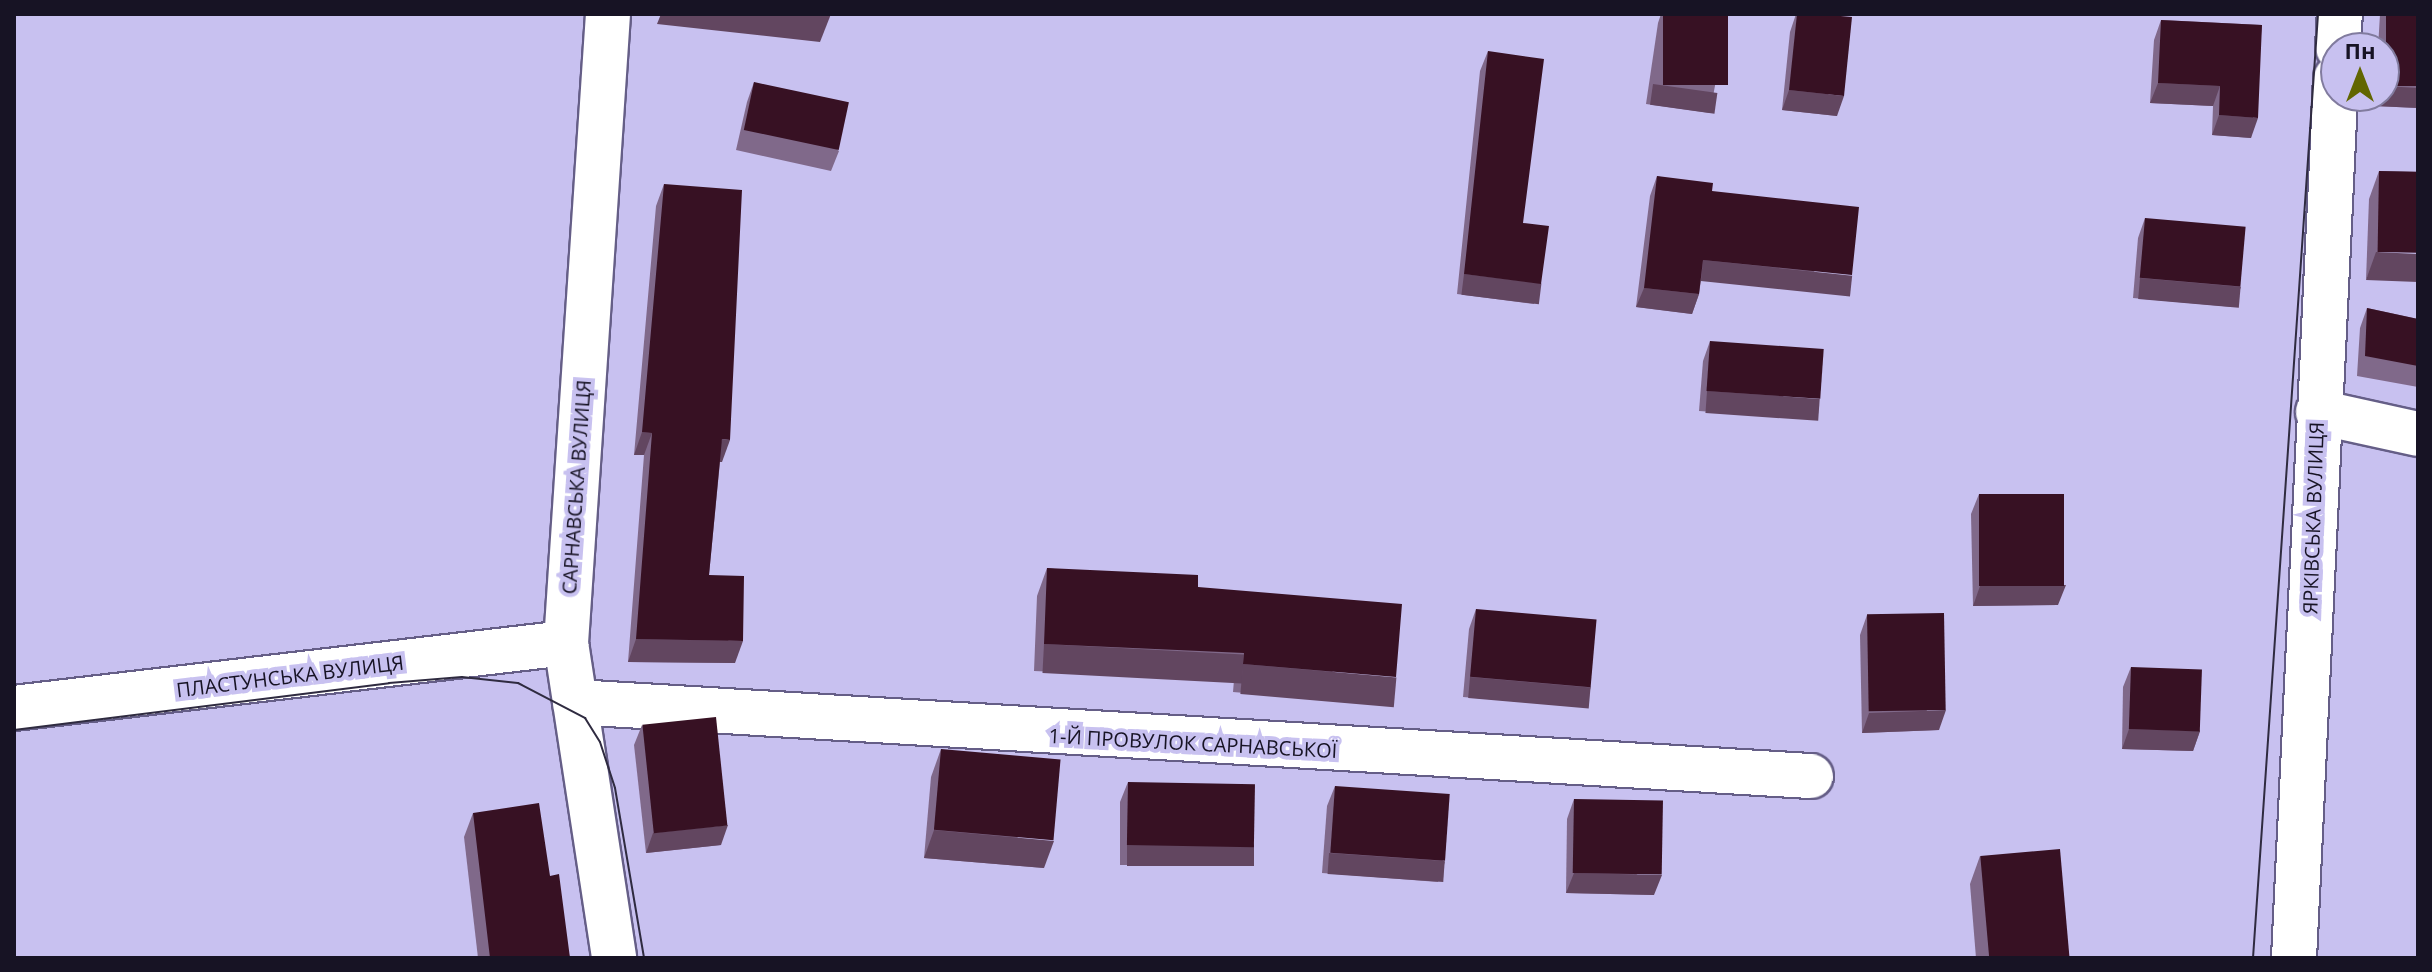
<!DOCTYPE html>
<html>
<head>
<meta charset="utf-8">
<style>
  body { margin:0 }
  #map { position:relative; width:2432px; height:972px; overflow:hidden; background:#c8c1f0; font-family:"Open Sans",sans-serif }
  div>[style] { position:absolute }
  .roads { filter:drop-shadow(2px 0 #655e87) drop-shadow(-2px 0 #655e87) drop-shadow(0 2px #655e87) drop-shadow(0 -2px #655e87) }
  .minor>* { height:44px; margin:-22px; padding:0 22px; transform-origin:22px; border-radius:22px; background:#fff }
  .tertiary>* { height:44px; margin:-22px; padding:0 22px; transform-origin:22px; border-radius:22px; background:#fff }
  .tram>* { height:2px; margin:-1px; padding:0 1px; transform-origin:1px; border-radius:1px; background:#2f2b40 }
  .wall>* { inset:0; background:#80698a }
  .shaded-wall>* { inset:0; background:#624660; transform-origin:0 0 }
  .building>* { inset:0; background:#371123; transform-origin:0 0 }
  span { translate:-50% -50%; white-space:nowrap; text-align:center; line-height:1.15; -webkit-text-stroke:8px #c8c1f0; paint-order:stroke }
  .street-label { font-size:20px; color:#171324 }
  .frame { position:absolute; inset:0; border:16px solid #171324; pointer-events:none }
  .north { position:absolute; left:2320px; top:32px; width:80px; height:80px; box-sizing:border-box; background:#c8c1f0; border:2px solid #817b9e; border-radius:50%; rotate:0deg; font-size:22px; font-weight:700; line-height:32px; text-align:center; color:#171324 }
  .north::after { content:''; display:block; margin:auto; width:28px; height:36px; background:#626601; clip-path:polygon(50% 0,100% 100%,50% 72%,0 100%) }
</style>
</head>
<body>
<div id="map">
  <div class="roads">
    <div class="minor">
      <div style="left:2338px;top:48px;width:34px;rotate:-87deg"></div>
      <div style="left:2318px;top:412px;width:102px;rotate:12.4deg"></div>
      <div style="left:575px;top:702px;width:1238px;rotate:3.43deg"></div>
      <div style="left:14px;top:708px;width:556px;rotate:-6.72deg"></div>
      <div style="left:2294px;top:958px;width:881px;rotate:-87.27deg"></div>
    </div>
    <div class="tertiary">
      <div style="left:608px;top:14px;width:630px;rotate:93.82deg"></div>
      <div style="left:566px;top:643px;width:319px;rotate:81.3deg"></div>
    </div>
  </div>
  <div class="tram">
    <div style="left:14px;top:730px;width:378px;rotate:-7.1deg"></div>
    <div style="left:389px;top:683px;width:73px;rotate:-4.7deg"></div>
    <div style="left:462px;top:677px;width:56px;rotate:6.1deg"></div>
    <div style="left:518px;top:683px;width:76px;rotate:27.6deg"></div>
    <div style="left:585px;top:718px;width:28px;rotate:58deg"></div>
    <div style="left:600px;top:742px;width:48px;rotate:71.9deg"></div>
    <div style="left:615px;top:788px;width:172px;rotate:80.3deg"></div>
    <div style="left:2253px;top:958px;width:946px;rotate:-86.06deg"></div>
  </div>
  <div class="wall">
    <div style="clip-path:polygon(1661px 14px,1728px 14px,1710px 113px,1646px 104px,1658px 23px)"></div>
    <div style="clip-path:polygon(1796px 14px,1837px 116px,1782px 110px,1790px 32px)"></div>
    <div style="clip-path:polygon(2380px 14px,2418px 14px,2418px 108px,2375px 106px,2376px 96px,2384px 96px,2384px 48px,2378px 48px)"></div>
    <div style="clip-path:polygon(2161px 20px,2262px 25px,2251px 138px,2212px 135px,2213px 106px,2150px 103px,2154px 40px)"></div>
    <div style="clip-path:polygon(1488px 51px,1523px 223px,1541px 284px,1534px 304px,1457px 294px,1480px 71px)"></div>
    <div style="clip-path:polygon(754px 82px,839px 151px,831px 171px,736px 150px,747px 102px)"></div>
    <div style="clip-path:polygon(2379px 171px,2418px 172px,2366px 280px,2369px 199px)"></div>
    <div style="clip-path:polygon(1657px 176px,1712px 191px,1844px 295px,1701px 280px,1699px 294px,1692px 314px,1636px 307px,1650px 196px)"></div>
    <div style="clip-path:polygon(664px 184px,722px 462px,720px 462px,709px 575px,735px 663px,628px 662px,644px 455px,634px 455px,656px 206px)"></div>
    <div style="clip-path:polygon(2145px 218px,2241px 287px,2233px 307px,2133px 298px,2138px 238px)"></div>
    <div style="clip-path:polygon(2367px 308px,2418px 319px,2418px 387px,2357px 376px,2360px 328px)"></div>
    <div style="clip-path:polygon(1710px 341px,1813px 419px,1699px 411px,1703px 361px)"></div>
    <div style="clip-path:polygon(1979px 494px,2058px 605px,1973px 606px,1971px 514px)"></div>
    <div style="clip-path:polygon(1047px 568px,1198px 587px,1386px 705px,1233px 692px,1234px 680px,1034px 671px,1037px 596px)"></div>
    <div style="clip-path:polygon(1476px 609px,1591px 687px,1584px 707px,1463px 697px,1469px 629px)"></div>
    <div style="clip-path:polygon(1867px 615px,1939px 730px,1862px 733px,1860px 635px)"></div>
    <div style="clip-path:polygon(2131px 667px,2200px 731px,2193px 751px,2122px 749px,2123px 687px)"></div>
    <div style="clip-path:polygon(642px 725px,721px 845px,646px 853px,634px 745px)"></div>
    <div style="clip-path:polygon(941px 749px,1044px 868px,924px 858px,931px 777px)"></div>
    <div style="clip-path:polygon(1128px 782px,1254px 845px,1247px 865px,1120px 865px,1120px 802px)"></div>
    <div style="clip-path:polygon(1335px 786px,1445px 862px,1438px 882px,1322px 873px,1327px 806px)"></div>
    <div style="clip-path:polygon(1574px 799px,1654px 895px,1566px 893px,1567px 819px)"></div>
    <div style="clip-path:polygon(473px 813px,550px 876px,570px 958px,478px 958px,464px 837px)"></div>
    <div style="clip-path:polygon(1980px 856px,2069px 958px,1976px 958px,1970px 884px)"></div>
  </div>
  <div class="shaded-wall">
    <div style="clip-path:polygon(661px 14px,831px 14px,820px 42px,657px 24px)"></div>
    <div style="clip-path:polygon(2158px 83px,2220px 86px,2213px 106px,2150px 103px)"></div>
    <div style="left:1653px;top:84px;width:65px;height:21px;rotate:8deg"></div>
    <div style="clip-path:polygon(2384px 86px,2418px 88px,2418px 108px,2375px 106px,2379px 96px,2384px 96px)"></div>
    <div style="clip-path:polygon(1789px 90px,1844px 96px,1837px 116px,1782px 110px)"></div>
    <div style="clip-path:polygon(2219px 115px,2258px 118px,2251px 138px,2212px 135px)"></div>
    <div style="clip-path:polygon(2376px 252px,2418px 254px,2418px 282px,2366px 280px)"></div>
    <div style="left:1703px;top:260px;width:150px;height:21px;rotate:6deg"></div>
    <div style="left:1464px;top:274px;width:78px;height:21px;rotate:7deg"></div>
    <div style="left:2140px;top:278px;width:101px;height:21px;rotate:5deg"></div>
    <div style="clip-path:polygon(1644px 288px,1699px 294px,1692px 314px,1636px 307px)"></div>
    <div style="left:1707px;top:391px;width:113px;height:22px;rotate:4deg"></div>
    <div style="clip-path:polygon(642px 432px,652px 433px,644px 455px,634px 455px)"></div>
    <div style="clip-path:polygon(722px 439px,730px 440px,722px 462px,714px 462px)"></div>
    <div style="clip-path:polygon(2066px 585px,2058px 605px,1973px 606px,1980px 586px)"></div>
    <div style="clip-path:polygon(636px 639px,743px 641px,735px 663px,628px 662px)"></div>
    <div style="left:1044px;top:644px;width:200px;height:29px;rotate:3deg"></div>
    <div style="left:1243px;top:664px;width:154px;height:30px;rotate:5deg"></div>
    <div style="left:1470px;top:677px;width:121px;height:21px;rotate:5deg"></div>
    <div style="clip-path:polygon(1946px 710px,1939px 730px,1862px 733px,1869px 713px)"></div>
    <div style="clip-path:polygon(2129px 729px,2200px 731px,2193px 751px,2122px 749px)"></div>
    <div style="clip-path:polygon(728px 825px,721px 845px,646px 853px,653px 833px)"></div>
    <div style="clip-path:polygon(934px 830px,1054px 841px,1044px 868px,924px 858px)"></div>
    <div style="left:1127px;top:845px;width:127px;height:21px"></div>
    <div style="left:1329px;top:853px;width:116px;height:21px;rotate:4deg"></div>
    <div style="clip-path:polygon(1574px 873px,1662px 875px,1654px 895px,1566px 893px)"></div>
  </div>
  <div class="building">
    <div style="left:1663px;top:14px;width:65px;height:71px"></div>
    <div style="clip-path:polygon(1797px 14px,1818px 14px,1852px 17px,1844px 96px,1789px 90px)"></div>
    <div style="left:2386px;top:14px;width:32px;height:72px"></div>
    <div style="clip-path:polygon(2161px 20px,2262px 25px,2258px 118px,2219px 115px,2220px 86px,2158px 83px)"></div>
    <div style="clip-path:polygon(1488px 51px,1544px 59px,1523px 223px,1549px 226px,1541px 284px,1464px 274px)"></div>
    <div style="left:754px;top:82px;width:97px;height:49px;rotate:12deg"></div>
    <div style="left:2379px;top:171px;width:39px;height:81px;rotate:1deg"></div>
    <div style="clip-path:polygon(1657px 176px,1713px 183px,1712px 191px,1859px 207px,1852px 275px,1703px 260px,1699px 294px,1644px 288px)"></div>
    <div style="clip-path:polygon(664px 184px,742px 190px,730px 440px,722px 439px,709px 575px,744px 576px,743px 641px,636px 639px,652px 433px,642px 432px)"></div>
    <div style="left:2145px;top:218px;width:101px;height:60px;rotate:5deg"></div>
    <div style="clip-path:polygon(2367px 308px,2418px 319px,2418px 366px,2365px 356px)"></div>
    <div style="left:1710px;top:341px;width:114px;height:50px;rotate:4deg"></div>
    <div style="left:1979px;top:494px;width:85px;height:92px"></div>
    <div style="clip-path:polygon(1047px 568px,1198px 575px,1198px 587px,1402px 604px,1396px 677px,1243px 664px,1244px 653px,1044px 644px)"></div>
    <div style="left:1476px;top:609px;width:121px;height:68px;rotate:5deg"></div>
    <div style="left:1944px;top:613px;width:97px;height:77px;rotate:89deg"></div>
    <div style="left:2131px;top:667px;width:71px;height:62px;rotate:2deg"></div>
    <div style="left:716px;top:717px;width:109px;height:74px;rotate:84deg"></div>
    <div style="left:941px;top:749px;width:120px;height:81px;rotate:5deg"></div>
    <div style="left:1128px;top:782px;width:127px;height:63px;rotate:1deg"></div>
    <div style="left:1335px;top:786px;width:115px;height:67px;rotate:4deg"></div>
    <div style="left:1574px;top:799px;width:89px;height:74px;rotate:1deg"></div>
    <div style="clip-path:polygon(539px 803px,550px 876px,559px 874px,570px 958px,490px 958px,473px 813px)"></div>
    <div style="left:2060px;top:849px;width:109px;height:80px;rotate:85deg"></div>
  </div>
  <div class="street-label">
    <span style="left:576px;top:487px;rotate:-86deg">САРНАВСЬКА ВУЛИЦЯ</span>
    <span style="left:2313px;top:518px;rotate:-88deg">ЯРКІВСЬКА ВУЛИЦЯ</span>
    <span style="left:290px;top:676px;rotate:-7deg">ПЛАСТУНСЬКА ВУЛИЦЯ</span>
    <span style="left:1193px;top:743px;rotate:3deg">1-Й ПРОВУЛОК САРНАВСЬКОЇ</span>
  </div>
  <div class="frame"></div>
  <div class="north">Пн</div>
</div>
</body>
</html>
